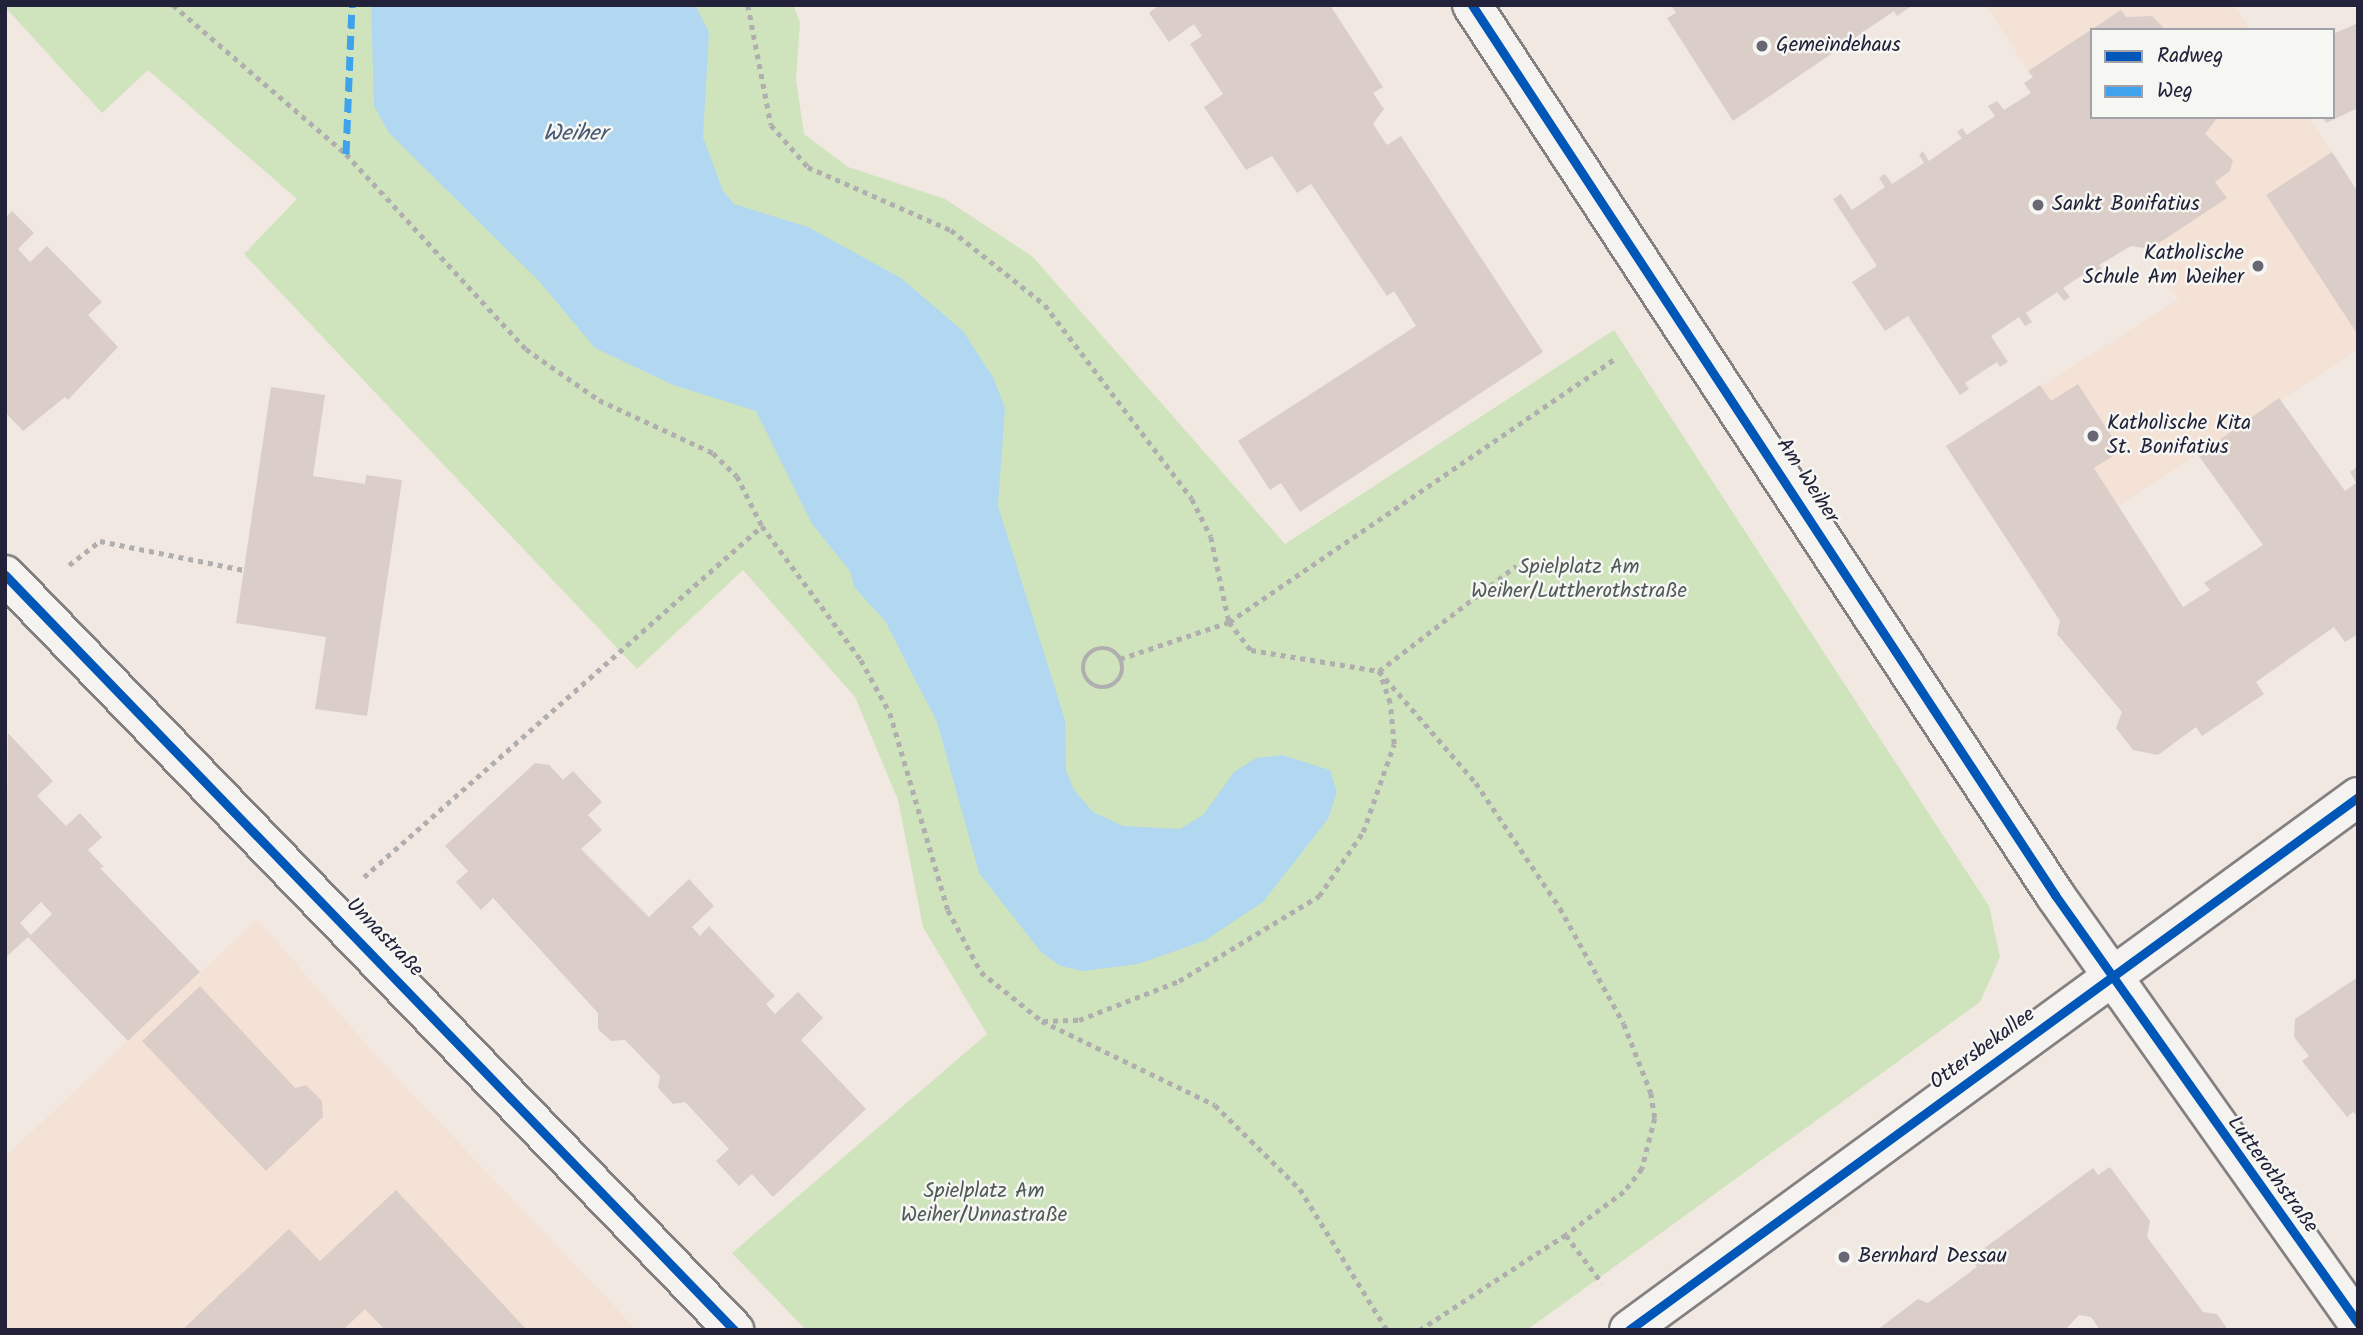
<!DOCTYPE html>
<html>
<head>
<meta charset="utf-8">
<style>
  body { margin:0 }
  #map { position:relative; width:2363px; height:1335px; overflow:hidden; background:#f1e8e2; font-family:Kalam,sans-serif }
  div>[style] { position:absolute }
  .built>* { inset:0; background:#f5e2d6 }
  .green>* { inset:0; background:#cfe4bd }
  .water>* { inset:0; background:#b1d8f0 }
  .building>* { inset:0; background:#dbcec9 }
  .path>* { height:4.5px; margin-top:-2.25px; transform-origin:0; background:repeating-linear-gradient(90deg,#b0aeaf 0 5px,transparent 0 10px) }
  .path>.ring { margin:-2.25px; padding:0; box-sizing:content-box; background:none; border:4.5px solid #b0aeaf; border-radius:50% }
  .roads { filter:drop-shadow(2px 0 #848082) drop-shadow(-2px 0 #848082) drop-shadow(0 2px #848082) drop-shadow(0 -2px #848082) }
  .street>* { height:38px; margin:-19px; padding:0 19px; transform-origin:19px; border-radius:19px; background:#f4f3f0 }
  .quiet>* { height:7px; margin-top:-3.5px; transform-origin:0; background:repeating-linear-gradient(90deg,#3ea2ec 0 14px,transparent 0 21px) }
  .cycleway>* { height:9px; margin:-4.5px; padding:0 4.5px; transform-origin:4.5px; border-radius:4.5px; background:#0057b8 }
  .dots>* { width:19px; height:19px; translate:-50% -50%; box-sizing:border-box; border:4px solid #f6f6f2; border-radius:50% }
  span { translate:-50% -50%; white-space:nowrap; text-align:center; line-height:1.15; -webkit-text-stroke:5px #f6f6f2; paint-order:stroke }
  .poi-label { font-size:21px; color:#22223b }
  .left { translate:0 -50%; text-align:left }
  .right { translate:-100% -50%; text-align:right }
  .street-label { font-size:21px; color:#22223b }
  .park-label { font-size:21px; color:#4e5b59 }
  .water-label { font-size:23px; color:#455773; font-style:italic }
  .frame { position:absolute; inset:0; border:7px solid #22223b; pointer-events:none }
  .legend { position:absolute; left:2090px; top:28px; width:245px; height:91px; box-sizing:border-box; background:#f6f6f2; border:2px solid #a1a1a9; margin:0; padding:9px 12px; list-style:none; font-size:21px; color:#22223b }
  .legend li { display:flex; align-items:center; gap:14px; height:35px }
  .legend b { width:35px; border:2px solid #a1a1a9 }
</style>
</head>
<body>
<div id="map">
  <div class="built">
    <div style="clip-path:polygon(1986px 5px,2234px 5px,2251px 30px,2166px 30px,2152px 16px,2126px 17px,2121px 10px,2028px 71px)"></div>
    <div style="clip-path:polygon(2218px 117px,2309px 117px,2358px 192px,2358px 350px,2025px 567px,1946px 446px,2179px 299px,2165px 283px,2150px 249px,2226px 198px,2215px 182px,2230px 171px,2233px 160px,2205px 134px)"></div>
    <div style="clip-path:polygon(257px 919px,381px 1061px,637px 1330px,5px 1330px,5px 1157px)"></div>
  </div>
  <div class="green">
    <div style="clip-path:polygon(793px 5px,800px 22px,796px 80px,804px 134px,848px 167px,945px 199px,1033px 257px,1285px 544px,1614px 330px,1989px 906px,2000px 957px,1980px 1002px,1527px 1330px,806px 1330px,732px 1253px,987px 1034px,923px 927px,898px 800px,855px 697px,743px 570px,637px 669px,244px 254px,297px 199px,148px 70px,102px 113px,5px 7px)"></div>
  </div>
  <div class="water">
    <div style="clip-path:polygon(371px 5px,695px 5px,709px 32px,703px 137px,723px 191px,734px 204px,808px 227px,901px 278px,963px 331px,993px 377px,1005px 408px,998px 506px,1065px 720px,1066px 770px,1074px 790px,1093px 812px,1123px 826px,1180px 829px,1203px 815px,1234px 772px,1256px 758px,1282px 755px,1330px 770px,1337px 792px,1328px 819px,1263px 902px,1204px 941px,1138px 964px,1083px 971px,1060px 966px,1041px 952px,979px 873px,937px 722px,885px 621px,854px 587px,850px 571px,812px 524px,756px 411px,673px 385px,595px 348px,539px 281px,389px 133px,374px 106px)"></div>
  </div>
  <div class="building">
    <div style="clip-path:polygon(1159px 5px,1330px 5px,1383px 87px,1373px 93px,1384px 109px,1373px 124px,1387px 145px,1401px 136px,1543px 352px,1300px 512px,1281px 483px,1270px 490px,1238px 441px,1416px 326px,1394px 291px,1387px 296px,1311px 184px,1297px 193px,1272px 156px,1246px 170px,1204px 107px,1223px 94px,1190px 44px,1202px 36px,1194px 24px,1169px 42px,1149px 13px)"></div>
    <div style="clip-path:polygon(1671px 5px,1913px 5px,1897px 16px,1894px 11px,1733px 121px,1667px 18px,1676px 13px)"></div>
    <div style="clip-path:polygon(2121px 10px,2126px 17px,2152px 16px,2166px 30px,2092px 30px,2092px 117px,2218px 117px,2205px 134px,2233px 160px,2230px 171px,2215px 182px,2227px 198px,2150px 249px,2131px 246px,2099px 265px,2105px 274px,2099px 277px,2093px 268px,2063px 288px,2070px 297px,2064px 301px,2057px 292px,2026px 313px,2032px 322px,2025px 326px,2019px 317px,1991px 336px,2008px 362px,2000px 367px,1997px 362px,1965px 383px,1969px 389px,1960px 395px,1908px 316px,1885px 331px,1852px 282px,1877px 266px,1833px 199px,1841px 194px,1852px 210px,1885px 187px,1879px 178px,1885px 174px,1892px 184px,1924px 163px,1919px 155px,1923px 151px,1929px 161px,1962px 138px,1957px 132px,1962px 128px,1967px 135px,1995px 116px,1988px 106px,1997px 101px,2004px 110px,2031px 93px,2024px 83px,2033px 77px,2028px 71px)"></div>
    <div style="clip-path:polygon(2358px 23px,2358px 108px,2326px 123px,2323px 117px,2333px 117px,2333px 34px)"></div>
    <div style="clip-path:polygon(2332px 152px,2358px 192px,2358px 335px,2266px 195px)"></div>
    <div style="clip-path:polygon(12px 211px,34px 233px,18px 249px,30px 262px,47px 246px,102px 302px,88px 315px,118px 347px,68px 400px,65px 397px,23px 431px,5px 412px,5px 218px)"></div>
    <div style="clip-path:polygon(2078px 384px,2121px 451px,2094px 468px,2183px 607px,2210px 590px,2204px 583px,2263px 545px,2198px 455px,2279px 398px,2345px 491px,2356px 483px,2350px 472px,2358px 466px,2358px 634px,2345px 642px,2334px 627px,2256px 682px,2264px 694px,2202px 736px,2196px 727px,2158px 755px,2133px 750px,2116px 728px,2122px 712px,2057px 634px,2060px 621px,1946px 446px,2040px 385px,2051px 401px)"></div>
    <div style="clip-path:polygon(271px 387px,325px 395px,313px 476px,365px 484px,366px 475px,402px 480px,367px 716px,315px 709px,326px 637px,236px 623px)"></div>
    <div style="clip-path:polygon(evenodd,8px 733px,53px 781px,37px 796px,66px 826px,80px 813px,102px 837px,88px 850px,104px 867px,100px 868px,200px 972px,128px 1041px,28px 937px,5px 958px,8px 733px,41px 902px,52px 914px,31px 935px,20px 923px,41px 902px)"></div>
    <div style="clip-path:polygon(535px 763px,549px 765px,563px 780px,573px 771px,602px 802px,588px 815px,602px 830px,581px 849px,649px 917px,689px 879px,714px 906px,692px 927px,700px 936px,709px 926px,775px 996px,766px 1004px,775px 1014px,798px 992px,823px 1018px,801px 1040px,866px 1109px,773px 1197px,752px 1174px,739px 1186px,716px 1161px,729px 1149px,685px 1102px,673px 1104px,658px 1088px,660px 1076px,625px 1040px,611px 1041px,598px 1029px,598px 1013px,493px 898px,481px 910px,456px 882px,468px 871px,445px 846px)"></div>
    <div style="clip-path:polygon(2358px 977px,2358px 1117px,2353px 1112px,2347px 1117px,2302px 1061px,2309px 1056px,2294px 1037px,2295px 1019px)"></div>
    <div style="clip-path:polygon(200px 986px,295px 1088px,306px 1085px,322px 1101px,323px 1117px,266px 1171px,142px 1041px)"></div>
    <div style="clip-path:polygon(2110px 1167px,2150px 1221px,2147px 1237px,2203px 1312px,2217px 1314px,2228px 1330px,2100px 1330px,2091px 1317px,2079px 1315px,2065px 1330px,1877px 1330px,1918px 1299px,1928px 1303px,1977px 1267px,1971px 1258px,2093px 1168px,2098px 1175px)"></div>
    <div style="clip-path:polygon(396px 1190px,527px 1330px,385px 1330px,365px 1309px,343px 1330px,182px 1330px,289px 1229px,320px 1261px)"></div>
  </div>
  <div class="path">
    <div style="left:173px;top:5px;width:228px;rotate:40.7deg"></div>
    <div style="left:346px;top:154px;width:265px;rotate:47.3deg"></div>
    <div style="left:526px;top:349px;width:89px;rotate:34.9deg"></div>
    <div style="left:599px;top:400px;width:126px;rotate:24.9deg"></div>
    <div style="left:713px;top:453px;width:33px;rotate:44deg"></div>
    <div style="left:737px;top:476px;width:56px;rotate:63.4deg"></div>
    <div style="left:762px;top:526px;width:167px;rotate:53.5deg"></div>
    <div style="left:861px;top:660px;width:60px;rotate:61.3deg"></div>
    <div style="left:890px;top:713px;width:205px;rotate:73.6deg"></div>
    <div style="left:948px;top:910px;width:70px;rotate:62deg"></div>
    <div style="left:981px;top:972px;width:78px;rotate:38.8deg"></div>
    <div style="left:1042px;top:1021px;width:192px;rotate:25.9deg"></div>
    <div style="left:1215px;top:1105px;width:120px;rotate:44.7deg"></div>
    <div style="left:1300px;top:1189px;width:166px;rotate:58.3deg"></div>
    <div style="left:748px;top:5px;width:122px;rotate:79.1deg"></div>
    <div style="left:771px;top:125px;width:56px;rotate:48.6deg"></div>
    <div style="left:808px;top:167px;width:156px;rotate:23.8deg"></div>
    <div style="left:951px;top:230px;width:120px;rotate:38.6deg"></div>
    <div style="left:1045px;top:305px;width:243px;rotate:52.8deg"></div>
    <div style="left:1192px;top:499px;width:42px;rotate:63.4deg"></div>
    <div style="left:1211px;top:537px;width:87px;rotate:78deg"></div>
    <div style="left:1229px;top:622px;width:36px;rotate:52deg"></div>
    <div style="left:1251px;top:650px;width:130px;rotate:9.3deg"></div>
    <div style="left:1379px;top:671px;width:148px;rotate:49.1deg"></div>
    <div style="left:1476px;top:783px;width:151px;rotate:56.1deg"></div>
    <div style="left:1560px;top:908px;width:132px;rotate:61.1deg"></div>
    <div style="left:1624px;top:1024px;width:74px;rotate:68.6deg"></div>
    <div style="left:1651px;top:1093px;width:25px;rotate:81deg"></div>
    <div style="left:1655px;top:1118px;width:53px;rotate:104.3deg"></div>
    <div style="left:1642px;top:1169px;width:29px;rotate:128deg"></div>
    <div style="left:1624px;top:1192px;width:72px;rotate:143.4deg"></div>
    <div style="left:1566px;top:1235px;width:174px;rotate:146.9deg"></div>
    <div style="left:69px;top:565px;width:39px;rotate:-38deg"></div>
    <div style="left:100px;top:541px;width:147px;rotate:11.4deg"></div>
    <div class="ring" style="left:1083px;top:648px;width:35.5px;height:35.5px"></div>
    <div style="left:1120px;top:659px;width:115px;rotate:-18.7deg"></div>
    <div style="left:1229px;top:622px;width:470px;rotate:-34.3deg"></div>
    <div style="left:364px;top:877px;width:531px;rotate:-41.41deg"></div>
    <div style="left:1043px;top:1021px;width:36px;rotate:-2deg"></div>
    <div style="left:1079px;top:1020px;width:107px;rotate:-21.3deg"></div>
    <div style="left:1179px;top:981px;width:164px;rotate:-31.3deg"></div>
    <div style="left:1319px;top:896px;width:78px;rotate:-55.5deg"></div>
    <div style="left:1363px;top:832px;width:93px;rotate:-70.6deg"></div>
    <div style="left:1394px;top:744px;width:41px;rotate:-95.6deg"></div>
    <div style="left:1390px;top:703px;width:34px;rotate:-109deg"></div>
    <div style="left:1379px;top:671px;width:173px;rotate:-37.5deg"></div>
    <div style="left:1566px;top:1235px;width:60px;rotate:53.1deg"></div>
  </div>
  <div class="roads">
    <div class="street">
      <div style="left:1472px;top:5px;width:1064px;rotate:56.77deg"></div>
      <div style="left:2055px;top:895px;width:524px;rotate:54.7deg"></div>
      <div style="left:5px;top:575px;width:1050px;rotate:46deg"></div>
      <div style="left:1629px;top:1330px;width:903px;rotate:-36.17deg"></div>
    </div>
  </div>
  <div class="quiet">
    <div style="left:346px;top:154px;width:149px;rotate:-87.7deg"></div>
  </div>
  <div class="cycleway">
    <div style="left:1472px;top:5px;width:1064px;rotate:56.77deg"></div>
    <div style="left:2055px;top:895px;width:524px;rotate:54.7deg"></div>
    <div style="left:5px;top:575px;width:1050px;rotate:46deg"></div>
    <div style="left:1629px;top:1330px;width:903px;rotate:-36.17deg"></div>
  </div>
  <div class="dots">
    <div style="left:1762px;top:46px;background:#6a6775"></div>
    <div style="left:2038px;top:205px;background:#6a6775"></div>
    <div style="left:2258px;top:266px;background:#6a6775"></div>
    <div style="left:2093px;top:436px;background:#6a6775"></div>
    <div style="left:1844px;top:1257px;background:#6a6775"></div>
  </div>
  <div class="poi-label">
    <span class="left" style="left:1776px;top:46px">Gemeindehaus</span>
    <span class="left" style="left:2052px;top:205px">Sankt Bonifatius</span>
    <span class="right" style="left:2244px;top:266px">Katholische<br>Schule Am Weiher</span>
    <span class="left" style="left:2107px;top:436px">Katholische Kita<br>St. Bonifatius</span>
    <span class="left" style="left:1858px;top:1257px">Bernhard Dessau</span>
  </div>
  <div class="street-label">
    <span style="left:1807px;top:481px;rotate:57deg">Am Weiher</span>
    <span style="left:384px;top:938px;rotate:46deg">Unnastraße</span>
    <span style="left:1983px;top:1049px;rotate:-36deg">Ottersbekallee</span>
    <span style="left:2272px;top:1175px;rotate:54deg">Lutterothstraße</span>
  </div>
  <div class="park-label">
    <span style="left:1579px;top:580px">Spielplatz Am<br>Weiher/Luttherothstraße</span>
    <span style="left:984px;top:1204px">Spielplatz Am<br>Weiher/Unnastraße</span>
  </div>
  <div class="water-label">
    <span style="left:575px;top:134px">Weiher</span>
  </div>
  <div class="frame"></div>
  <ul class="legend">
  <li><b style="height:9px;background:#0057b8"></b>Radweg</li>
  <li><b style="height:9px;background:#3ea2ec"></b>Weg</li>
  </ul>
</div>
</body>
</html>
